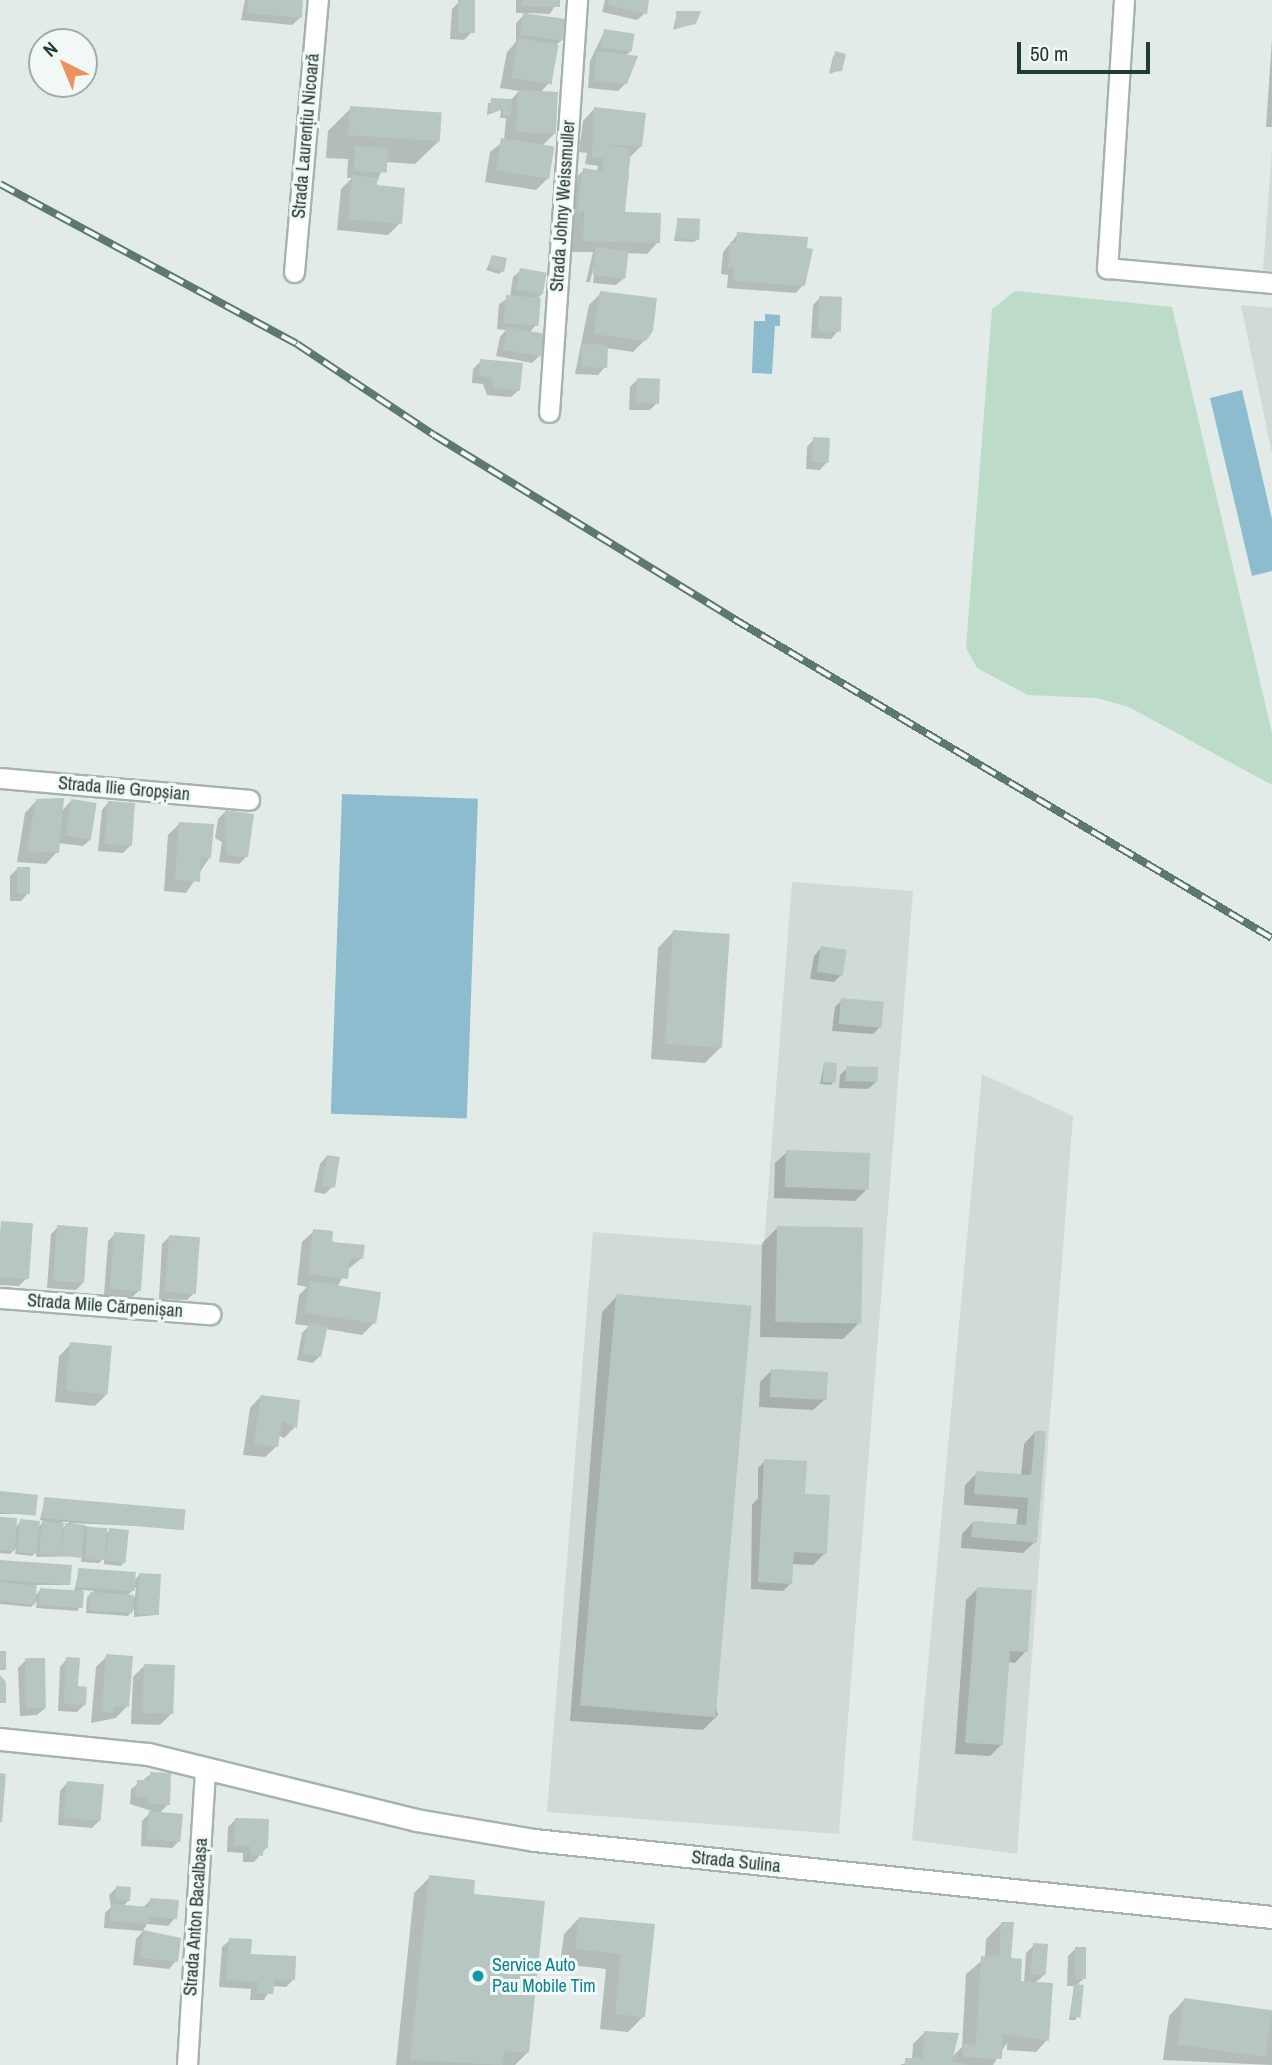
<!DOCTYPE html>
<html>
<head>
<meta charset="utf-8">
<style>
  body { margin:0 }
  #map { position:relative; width:1272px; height:2065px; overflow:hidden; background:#e2ebe8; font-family:"Archivo Narrow",sans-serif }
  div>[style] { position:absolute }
  .built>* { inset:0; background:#d0dbd7 }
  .green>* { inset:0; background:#bcdbc8 }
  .water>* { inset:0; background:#8cbcce; transform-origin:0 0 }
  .shadow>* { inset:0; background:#0003 }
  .building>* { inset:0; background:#b7c6c1; transform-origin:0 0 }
  .roads { filter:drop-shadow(2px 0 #a5b3b0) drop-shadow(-2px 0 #a5b3b0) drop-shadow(0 2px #a5b3b0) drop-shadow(0 -2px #a5b3b0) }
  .street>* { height:19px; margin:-9.5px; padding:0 9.5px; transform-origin:9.5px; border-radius:9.5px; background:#fff }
  .secondary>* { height:21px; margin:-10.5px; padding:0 10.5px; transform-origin:10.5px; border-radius:10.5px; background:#fff }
  .rail>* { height:8px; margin-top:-4px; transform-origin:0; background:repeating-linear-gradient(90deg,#f2f8f6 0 16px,#5d7773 0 32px); box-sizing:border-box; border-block:2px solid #5d7773 }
  .dots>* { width:19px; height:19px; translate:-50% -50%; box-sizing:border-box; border:4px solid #f2f8f6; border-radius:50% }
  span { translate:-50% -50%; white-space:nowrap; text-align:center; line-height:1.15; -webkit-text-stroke:6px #f2f8f6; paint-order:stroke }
  .street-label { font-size:18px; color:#233b38 }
  .culture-label { font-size:18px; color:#0d838f }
  .left { translate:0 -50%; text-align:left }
  .north { position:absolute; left:28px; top:28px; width:70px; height:70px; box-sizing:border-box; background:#f2f8f6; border:2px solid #9facaa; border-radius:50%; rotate:317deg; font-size:19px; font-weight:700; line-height:28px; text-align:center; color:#233b38 }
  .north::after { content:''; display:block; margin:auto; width:24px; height:32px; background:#eb9260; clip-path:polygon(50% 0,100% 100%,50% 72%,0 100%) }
  .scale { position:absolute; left:1017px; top:42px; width:133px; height:32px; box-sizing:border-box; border:4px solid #233b38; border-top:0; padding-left:9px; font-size:21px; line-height:24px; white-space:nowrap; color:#233b38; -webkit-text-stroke:5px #f2f8f6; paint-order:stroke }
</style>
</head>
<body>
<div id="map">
  <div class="built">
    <div style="clip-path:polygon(1272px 146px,1272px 271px,1263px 270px)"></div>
    <div style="clip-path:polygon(1241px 305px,1272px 308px,1272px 454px)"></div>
    <div style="clip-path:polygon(792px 882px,913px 891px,839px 1834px,547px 1812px,593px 1232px,764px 1245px)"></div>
    <div style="clip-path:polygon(982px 1074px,1073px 1116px,1017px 1854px,912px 1840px)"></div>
  </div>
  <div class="green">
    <div style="clip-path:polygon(1015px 291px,1172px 307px,1272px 733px,1272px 785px,1129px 707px,1096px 698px,1028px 695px,977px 668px,966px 648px,992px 309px)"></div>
  </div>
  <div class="water">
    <div style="clip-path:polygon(765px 314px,780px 315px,780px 326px,775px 326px,772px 374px,752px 373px,754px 321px,765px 321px)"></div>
    <div style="clip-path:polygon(1242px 390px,1272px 519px,1272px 571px,1252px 576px,1210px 398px)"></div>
    <div style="left:342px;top:794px;width:136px;height:320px;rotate:2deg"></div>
  </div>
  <div class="shadow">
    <div style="clip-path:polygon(245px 0,302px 0,300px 18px,292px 25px,241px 20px)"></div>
    <div style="clip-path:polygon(516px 0,558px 0,550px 14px,527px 13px,562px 40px,556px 45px,549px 83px,540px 93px,554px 134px,542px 146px,548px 178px,536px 190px,485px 182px,490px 152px,504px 141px,506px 118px,500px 118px,501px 110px,487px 115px,488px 103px,510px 101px,519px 91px,500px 88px,507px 52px,516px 42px,516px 23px,526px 13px,516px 13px)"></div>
    <div style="clip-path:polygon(643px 0,645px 13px,637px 20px,602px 12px,605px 0)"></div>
    <div style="clip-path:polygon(459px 2px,472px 32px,464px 40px,450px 39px,452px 9px)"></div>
    <div style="clip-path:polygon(677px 13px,695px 23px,673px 30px)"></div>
    <div style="clip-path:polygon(605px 30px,630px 52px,625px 56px,626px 83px,618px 91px,588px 88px,590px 61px)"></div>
    <div style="clip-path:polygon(1272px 39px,1272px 127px,1266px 127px)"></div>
    <div style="clip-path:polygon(836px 53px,840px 70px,829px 74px,833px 57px)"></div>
    <div style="clip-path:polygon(351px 108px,439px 141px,415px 164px,385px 162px,375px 187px,400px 223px,388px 235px,337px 230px,341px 189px,352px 178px,347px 178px,348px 159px,326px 158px,328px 131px)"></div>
    <div style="clip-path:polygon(594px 109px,641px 146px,629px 158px,625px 175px,629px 175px,623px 214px,658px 242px,647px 254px,627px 253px,624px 278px,616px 285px,593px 283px,597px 254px,590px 282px,586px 282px,593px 252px,572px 252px,573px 222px,567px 223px,572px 181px,584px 170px,597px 171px,598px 166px,585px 164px,587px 153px,579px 152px,583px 121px)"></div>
    <div style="clip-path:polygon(678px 220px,698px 239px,694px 242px,674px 241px)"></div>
    <div style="clip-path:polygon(738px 234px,803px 285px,796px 293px,727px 288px,728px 275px,721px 274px,723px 252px)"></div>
    <div style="clip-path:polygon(493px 257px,503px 271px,499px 274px,486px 270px)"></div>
    <div style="clip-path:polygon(521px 270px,542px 294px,536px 300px,536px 325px,529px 333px,539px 356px,532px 363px,496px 356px,500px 337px,506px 330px,497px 329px,499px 304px,510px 297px,513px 277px)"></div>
    <div style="clip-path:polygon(601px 293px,645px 340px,633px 352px,606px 348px,605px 367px,598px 375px,575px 374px,589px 305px)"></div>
    <div style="clip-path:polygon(820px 298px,838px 331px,831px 339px,811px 338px,813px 305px)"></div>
    <div style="clip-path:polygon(481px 361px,519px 390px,511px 397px,487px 395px,483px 384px,472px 383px,473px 369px)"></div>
    <div style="clip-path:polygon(637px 380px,657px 403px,650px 410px,629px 410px,630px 387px)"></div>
    <div style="clip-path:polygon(814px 439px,827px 462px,820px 470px,806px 469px,807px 447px)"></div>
    <div style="clip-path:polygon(36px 801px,61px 812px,71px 801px,91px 839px,83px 846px,58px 843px,57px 852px,46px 864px,17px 862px,25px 813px)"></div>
    <div style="clip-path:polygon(109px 802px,130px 846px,123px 853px,98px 851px,102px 810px)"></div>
    <div style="clip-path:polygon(225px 812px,246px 857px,239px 864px,219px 862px,222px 842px,215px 838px,218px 819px)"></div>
    <div style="clip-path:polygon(179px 824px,210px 857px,186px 893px,164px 891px,168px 835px)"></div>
    <div style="clip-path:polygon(18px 868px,28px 893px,21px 901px,10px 901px,10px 876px)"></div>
    <div style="clip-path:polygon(673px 932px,721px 1047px,705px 1063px,651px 1059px,658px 948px)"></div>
    <div style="clip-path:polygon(821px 948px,841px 975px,834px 982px,810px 979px,814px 956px)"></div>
    <div style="clip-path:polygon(842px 1000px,880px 1027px,873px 1034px,832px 1031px,835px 1007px)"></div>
    <div style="clip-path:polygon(824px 1064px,834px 1081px,831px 1085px,820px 1084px)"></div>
    <div style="clip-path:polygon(847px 1068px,876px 1082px,868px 1089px,839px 1088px,840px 1075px)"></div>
    <div style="clip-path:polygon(787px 1152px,866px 1190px,855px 1201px,774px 1198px,775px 1163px)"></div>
    <div style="clip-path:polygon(327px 1156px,333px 1186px,325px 1194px,314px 1192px,320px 1164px)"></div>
    <div style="clip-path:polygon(2px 1222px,27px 1278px,19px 1286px,0 1285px)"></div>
    <div style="clip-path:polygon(58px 1227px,83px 1283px,76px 1290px,47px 1288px,51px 1234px)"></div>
    <div style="clip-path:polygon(778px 1227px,858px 1324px,843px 1339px,760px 1337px,762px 1243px)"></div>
    <div style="clip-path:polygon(314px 1231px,362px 1258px,347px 1270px,337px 1287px,374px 1323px,362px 1335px,326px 1329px,321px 1355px,313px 1363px,297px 1360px,302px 1333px,309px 1326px,295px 1324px,299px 1295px,307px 1287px,297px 1285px,302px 1242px)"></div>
    <div style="clip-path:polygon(115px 1234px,140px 1290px,132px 1297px,104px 1295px,108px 1241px)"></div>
    <div style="clip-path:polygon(169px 1237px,194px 1293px,187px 1300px,159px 1299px,162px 1244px)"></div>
    <div style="clip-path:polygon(617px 1296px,718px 1715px,703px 1730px,570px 1721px,602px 1312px)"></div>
    <div style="clip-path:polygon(71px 1344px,106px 1395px,95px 1406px,55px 1402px,59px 1356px)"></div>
    <div style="clip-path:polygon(771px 1371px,825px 1399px,813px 1410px,759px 1407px,760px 1382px)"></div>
    <div style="clip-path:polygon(261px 1396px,298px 1401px,295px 1427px,284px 1438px,278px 1435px,277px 1446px,265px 1457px,243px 1455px,250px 1408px)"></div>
    <div style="clip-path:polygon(1035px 1432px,1035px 1542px,1023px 1553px,961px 1548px,962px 1534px,973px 1522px,1016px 1526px,1018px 1509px,964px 1505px,965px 1485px,977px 1473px,1021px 1476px,1024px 1444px)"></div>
    <div style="clip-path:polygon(765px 1461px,803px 1495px,825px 1553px,813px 1565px,792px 1564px,791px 1583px,783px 1591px,751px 1589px,752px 1505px,758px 1498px,758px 1468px)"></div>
    <div style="clip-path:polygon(0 1493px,34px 1514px,0 1514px)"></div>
    <div style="clip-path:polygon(evenodd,45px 1499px,182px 1528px,71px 1523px,105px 1530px,104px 1535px,110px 1530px,124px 1562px,121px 1566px,104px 1564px,104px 1558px,99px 1563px,81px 1562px,82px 1556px,36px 1557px,37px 1551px,32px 1556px,15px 1554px,16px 1548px,10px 1554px,0 1553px,0 1519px,15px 1528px,21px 1521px,37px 1528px,45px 1521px,40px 1520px,45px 1499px,62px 1522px,69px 1522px,61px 1530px,62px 1522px)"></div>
    <div style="clip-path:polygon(evenodd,0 1561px,69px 1585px,36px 1585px,35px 1596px,40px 1590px,74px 1592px,79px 1570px,134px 1581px,140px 1574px,156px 1615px,134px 1617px,134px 1609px,128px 1616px,86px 1613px,87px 1597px,94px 1591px,82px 1590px,78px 1611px,36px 1608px,37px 1601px,31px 1607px,0 1604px,0 1561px,136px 1587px,135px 1597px,126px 1597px,136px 1587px)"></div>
    <div style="clip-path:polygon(978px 1588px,1026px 1651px,1015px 1663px,1008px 1662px,1002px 1744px,990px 1756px,955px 1754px,966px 1600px)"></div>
    <div style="clip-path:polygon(107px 1656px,127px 1706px,116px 1718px,91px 1723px,96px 1667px)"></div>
    <div style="clip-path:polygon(67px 1659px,85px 1704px,77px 1712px,58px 1711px,60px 1667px)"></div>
    <div style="clip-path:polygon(25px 1661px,45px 1708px,37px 1715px,20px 1716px,18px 1668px)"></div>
    <div style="clip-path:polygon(144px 1666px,172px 1713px,160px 1725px,131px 1724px,133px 1677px)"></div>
    <div style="clip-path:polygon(151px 1774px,168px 1804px,159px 1814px,179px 1841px,172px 1848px,141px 1846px,142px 1821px,152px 1811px,130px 1804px,131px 1789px)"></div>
    <div style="clip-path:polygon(67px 1783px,100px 1820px,92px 1828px,58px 1825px,60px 1791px)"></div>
    <div style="clip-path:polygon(235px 1820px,267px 1847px,254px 1862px,243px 1862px,243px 1853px,227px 1852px,228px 1827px)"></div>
    <div style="clip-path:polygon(430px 1877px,472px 1896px,527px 2053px,515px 2065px,396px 2065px,414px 1893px)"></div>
    <div style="clip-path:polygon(116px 1888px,129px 1900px,123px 1906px,142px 1908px,151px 1900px,175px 1918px,168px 1926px,147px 1924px,143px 1931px,104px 1928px,105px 1913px,111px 1907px,109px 1895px)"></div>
    <div style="clip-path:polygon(579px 1918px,653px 1925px,644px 2016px,628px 2032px,600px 2029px,606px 1969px,560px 1964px,564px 1934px)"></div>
    <div style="clip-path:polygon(1002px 1923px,1019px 1986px,1024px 1983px,1026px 1953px,1034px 1945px,1044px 1975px,1035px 1983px,1047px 2040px,1036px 2052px,1007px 2050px,1007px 2043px,993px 2065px,900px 2065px,912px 2060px,913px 2044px,925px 2032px,951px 2058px,962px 2047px,966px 1974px,985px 1958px,986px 1939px)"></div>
    <div style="clip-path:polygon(143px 1931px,176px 1961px,169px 1969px,133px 1965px,136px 1939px)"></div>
    <div style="clip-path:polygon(230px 1940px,249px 1955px,293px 1980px,286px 1987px,272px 1986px,264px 2000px,250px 2000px,251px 1989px,219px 1987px,222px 1947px)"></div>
    <div style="clip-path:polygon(1075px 1949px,1083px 1979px,1076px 1986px,1076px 2020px,1069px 2020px,1074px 1986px,1067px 1986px,1068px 1956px)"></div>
    <div style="clip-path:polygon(1184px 2000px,1272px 2012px,1272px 2065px,1163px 2060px,1169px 2016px)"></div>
  </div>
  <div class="building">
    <div style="clip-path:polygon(248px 0,303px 0,302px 18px,247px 13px)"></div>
    <div style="left:458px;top:0;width:17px;height:33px"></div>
    <div style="clip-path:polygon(522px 0,560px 0,560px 7px,522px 6px)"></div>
    <div style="clip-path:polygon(609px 0,649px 0,647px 14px,608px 5px)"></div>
    <div style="clip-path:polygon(676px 11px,701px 11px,696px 24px,676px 28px)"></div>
    <div style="left:523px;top:13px;width:43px;height:22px;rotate:8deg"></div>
    <div style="left:604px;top:29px;width:31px;height:18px;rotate:9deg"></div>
    <div style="left:518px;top:38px;width:41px;height:40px;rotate:10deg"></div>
    <div style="clip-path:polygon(597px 51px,638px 56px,627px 84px,594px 81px)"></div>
    <div style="clip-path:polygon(835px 51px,846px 54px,842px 71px,831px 72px)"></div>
    <div style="left:518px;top:90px;width:40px;height:42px;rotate:3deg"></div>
    <div style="clip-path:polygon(491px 98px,512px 99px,511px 116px,503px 115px,503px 109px,489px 113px)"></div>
    <div style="left:350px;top:106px;width:92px;height:29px;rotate:4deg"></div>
    <div style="clip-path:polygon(594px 107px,646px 113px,642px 147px,603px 144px,631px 149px,625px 212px,661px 213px,660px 243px,583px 241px,584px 211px,577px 213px,583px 168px,602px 171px,604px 159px,592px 157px)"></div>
    <div style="left:501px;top:138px;width:54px;height:33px;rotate:9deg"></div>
    <div style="left:355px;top:146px;width:33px;height:25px;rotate:3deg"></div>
    <div style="clip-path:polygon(352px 175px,377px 178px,377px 185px,405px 188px,402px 224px,348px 219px)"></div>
    <div style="left:677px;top:218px;width:23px;height:21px;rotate:2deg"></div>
    <div style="clip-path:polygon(737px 232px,808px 237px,807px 248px,813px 249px,805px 286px,733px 281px,734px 268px,728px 267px,730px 242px,736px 243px)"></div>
    <div style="left:596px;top:247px;width:33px;height:28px;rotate:7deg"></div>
    <div style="clip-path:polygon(492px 255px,507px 258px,504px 272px,488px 266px)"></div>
    <div style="left:520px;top:268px;width:27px;height:22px;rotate:10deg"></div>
    <div style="clip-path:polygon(600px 291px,657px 298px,653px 331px,646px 341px,594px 334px)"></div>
    <div style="left:506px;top:295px;width:35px;height:28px;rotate:5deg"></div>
    <div style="left:819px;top:296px;width:23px;height:35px;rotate:2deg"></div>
    <div style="left:507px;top:327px;width:39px;height:23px;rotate:10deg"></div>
    <div style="left:582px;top:344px;width:26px;height:23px;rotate:2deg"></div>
    <div style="clip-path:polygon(480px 359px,523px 363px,520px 391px,494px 388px,490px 377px,479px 376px)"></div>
    <div style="left:637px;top:378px;width:23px;height:25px;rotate:2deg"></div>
    <div style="left:813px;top:437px;width:17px;height:25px;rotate:3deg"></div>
    <div style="clip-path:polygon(64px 798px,59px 853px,27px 851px,36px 799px)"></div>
    <div style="left:71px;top:799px;width:26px;height:37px;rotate:9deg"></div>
    <div style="left:108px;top:801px;width:27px;height:43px;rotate:4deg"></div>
    <div style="clip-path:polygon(225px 810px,254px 814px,248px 857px,226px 855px)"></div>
    <div style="clip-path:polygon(179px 822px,214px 824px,211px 858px,201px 857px,200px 882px,175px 880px)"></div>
    <div style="left:17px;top:867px;width:13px;height:27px"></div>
    <div style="left:673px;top:930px;width:57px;height:114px;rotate:4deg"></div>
    <div style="left:821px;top:946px;width:26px;height:26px;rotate:9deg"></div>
    <div style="left:841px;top:998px;width:43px;height:26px;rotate:5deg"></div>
    <div style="left:824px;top:1062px;width:13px;height:20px;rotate:4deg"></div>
    <div style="left:846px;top:1066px;width:32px;height:15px;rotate:2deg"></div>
    <div style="left:786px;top:1150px;width:84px;height:37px;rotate:2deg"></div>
    <div style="left:327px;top:1155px;width:13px;height:31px;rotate:9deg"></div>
    <div style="left:1px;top:1221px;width:32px;height:56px;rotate:4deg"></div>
    <div style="left:57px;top:1225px;width:31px;height:56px;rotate:4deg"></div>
    <div style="left:777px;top:1226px;width:86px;height:96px;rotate:1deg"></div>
    <div style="clip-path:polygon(313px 1229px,333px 1231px,332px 1242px,365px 1245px,363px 1259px,350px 1258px,348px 1279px,308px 1274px)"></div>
    <div style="left:114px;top:1232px;width:31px;height:57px;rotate:4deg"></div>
    <div style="left:169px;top:1235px;width:31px;height:57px;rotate:4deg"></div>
    <div style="left:310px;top:1281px;width:72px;height:32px;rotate:9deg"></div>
    <div style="left:616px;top:1294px;width:136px;height:413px;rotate:5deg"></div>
    <div style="left:309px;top:1323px;width:19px;height:31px;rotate:12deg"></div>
    <div style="left:70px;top:1342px;width:42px;height:49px;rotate:5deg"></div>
    <div style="left:771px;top:1369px;width:57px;height:28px;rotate:3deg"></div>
    <div style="clip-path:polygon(261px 1395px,300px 1400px,297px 1428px,282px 1420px,278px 1447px,254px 1444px)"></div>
    <div style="clip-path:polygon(1035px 1431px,1046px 1431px,1037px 1543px,971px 1537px,973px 1521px,1026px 1525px,1028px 1498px,974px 1494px,976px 1471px,1031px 1475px)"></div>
    <div style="clip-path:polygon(764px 1459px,807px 1461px,805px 1494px,830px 1495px,827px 1554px,794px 1552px,792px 1584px,758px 1582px)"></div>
    <div style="left:0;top:1491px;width:38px;height:21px;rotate:6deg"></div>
    <div style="left:44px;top:1497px;width:142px;height:21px;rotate:5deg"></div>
    <div style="left:0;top:1517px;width:17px;height:33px;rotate:3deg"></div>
    <div style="left:20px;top:1519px;width:20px;height:33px;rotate:6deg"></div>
    <div style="left:42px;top:1521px;width:22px;height:33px;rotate:5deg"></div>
    <div style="left:65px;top:1523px;width:20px;height:33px;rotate:6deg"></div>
    <div style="left:87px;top:1527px;width:20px;height:32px;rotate:3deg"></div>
    <div style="left:109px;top:1528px;width:20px;height:33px;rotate:6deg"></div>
    <div style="left:0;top:1560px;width:72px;height:20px;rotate:4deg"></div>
    <div style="left:78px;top:1568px;width:58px;height:19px;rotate:4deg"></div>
    <div style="left:139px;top:1573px;width:22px;height:41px;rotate:3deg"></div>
    <div style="left:0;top:1582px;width:37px;height:19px;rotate:6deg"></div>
    <div style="clip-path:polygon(977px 1587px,1032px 1590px,1028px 1652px,1010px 1651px,1003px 1745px,965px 1743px)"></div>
    <div style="left:40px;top:1588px;width:44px;height:17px;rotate:4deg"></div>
    <div style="left:90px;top:1592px;width:44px;height:18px;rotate:4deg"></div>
    <div style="left:0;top:1651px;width:6px;height:19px"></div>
    <div style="clip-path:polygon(106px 1654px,133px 1656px,129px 1707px,115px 1706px,112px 1713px,102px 1712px)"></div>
    <div style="clip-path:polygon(66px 1657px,80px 1658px,78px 1686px,87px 1687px,86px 1705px,64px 1704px)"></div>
    <div style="left:45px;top:1658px;width:50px;height:20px;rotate:89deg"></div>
    <div style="left:144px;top:1664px;width:31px;height:49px;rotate:2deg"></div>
    <div style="clip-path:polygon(0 1675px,6px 1682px,6px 1703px,0 1703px)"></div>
    <div style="clip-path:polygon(150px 1772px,171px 1773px,170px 1805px,147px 1804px,147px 1798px,136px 1797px,137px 1780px,150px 1780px)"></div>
    <div style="clip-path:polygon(0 1773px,6px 1774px,2px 1822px,0 1822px)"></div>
    <div style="left:67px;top:1781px;width:37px;height:37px;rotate:5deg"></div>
    <div style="left:149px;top:1811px;width:34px;height:28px;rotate:5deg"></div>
    <div style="clip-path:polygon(235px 1818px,269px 1819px,268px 1848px,263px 1847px,263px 1856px,250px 1855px,250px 1846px,234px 1846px)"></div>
    <div style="clip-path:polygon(429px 1875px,475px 1880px,474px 1894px,545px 1901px,529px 2053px,504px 2051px,503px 2065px,410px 2060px)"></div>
    <div style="left:116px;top:1886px;width:15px;height:14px;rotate:4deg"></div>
    <div style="clip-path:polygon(150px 1898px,179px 1900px,177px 1919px,150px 1917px,149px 1924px,110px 1921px,112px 1904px,149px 1907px)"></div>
    <div style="clip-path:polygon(579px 1917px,655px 1924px,645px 2017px,615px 2014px,621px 1954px,575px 1949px)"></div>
    <div style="clip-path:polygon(1001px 1922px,1014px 1922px,1011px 1958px,1022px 1959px,1021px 1981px,1053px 1983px,1049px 2041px,1003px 2034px,1002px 2059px,963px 2057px,963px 2044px,976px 2045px,981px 1956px,999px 1957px)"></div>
    <div style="clip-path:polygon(143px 1930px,181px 1938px,178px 1962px,140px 1958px)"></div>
    <div style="clip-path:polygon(229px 1938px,252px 1939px,251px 1954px,296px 1956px,295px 1980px,275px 1979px,273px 1994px,257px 1993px,258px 1982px,226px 1980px)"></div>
    <div style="left:1033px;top:1943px;width:15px;height:31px;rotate:4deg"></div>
    <div style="left:1075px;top:1947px;width:11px;height:32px"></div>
    <div style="left:1074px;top:1984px;width:10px;height:33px;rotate:6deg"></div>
    <div style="left:1184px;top:1998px;width:89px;height:47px;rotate:8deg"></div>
    <div style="clip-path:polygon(924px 2031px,959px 2033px,952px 2062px,971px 2065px,905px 2065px,905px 2058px,923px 2058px)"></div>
  </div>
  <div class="roads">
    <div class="street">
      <div style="left:1124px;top:0;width:269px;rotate:93.6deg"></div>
      <div style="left:1107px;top:268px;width:166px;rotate:5.2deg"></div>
      <div style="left:294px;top:272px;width:273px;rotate:-85deg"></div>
      <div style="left:549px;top:412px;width:413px;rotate:-86.1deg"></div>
      <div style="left:0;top:778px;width:250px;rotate:5deg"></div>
      <div style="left:0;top:1298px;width:211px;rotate:4.4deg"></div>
      <div style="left:187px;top:2065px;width:297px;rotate:-86.5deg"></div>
    </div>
    <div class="secondary">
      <div style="left:0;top:1739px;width:149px;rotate:5.8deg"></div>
      <div style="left:148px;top:1754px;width:276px;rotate:13.8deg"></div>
      <div style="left:416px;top:1820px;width:120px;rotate:9.6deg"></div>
      <div style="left:534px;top:1840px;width:742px;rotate:5.96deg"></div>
    </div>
  </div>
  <div class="rail">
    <div style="left:0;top:184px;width:337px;rotate:28.3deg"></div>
    <div style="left:297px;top:344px;width:164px;rotate:33.6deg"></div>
    <div style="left:434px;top:435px;width:352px;rotate:31.5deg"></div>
    <div style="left:734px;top:619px;width:625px;rotate:30.67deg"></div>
  </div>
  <div class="dots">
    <div style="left:478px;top:1976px;background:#0f9aa8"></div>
  </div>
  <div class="street-label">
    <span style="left:306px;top:136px;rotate:-85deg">Strada Laurențiu Nicoară</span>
    <span style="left:563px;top:206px;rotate:-86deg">Strada Johny Weissmuller</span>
    <span style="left:124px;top:789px;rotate:5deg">Strada Ilie Gropșian</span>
    <span style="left:105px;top:1306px;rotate:4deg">Strada Mile Cărpenișan</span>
    <span style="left:736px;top:1862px;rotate:6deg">Strada Sulina</span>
    <span style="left:196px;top:1917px;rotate:-86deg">Strada Anton Bacalbașa</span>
  </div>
  <div class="culture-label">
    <span class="left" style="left:492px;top:1976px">Service Auto<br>Pau Mobile Tim</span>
  </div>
  <div class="north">N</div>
  <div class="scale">50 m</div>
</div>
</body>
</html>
